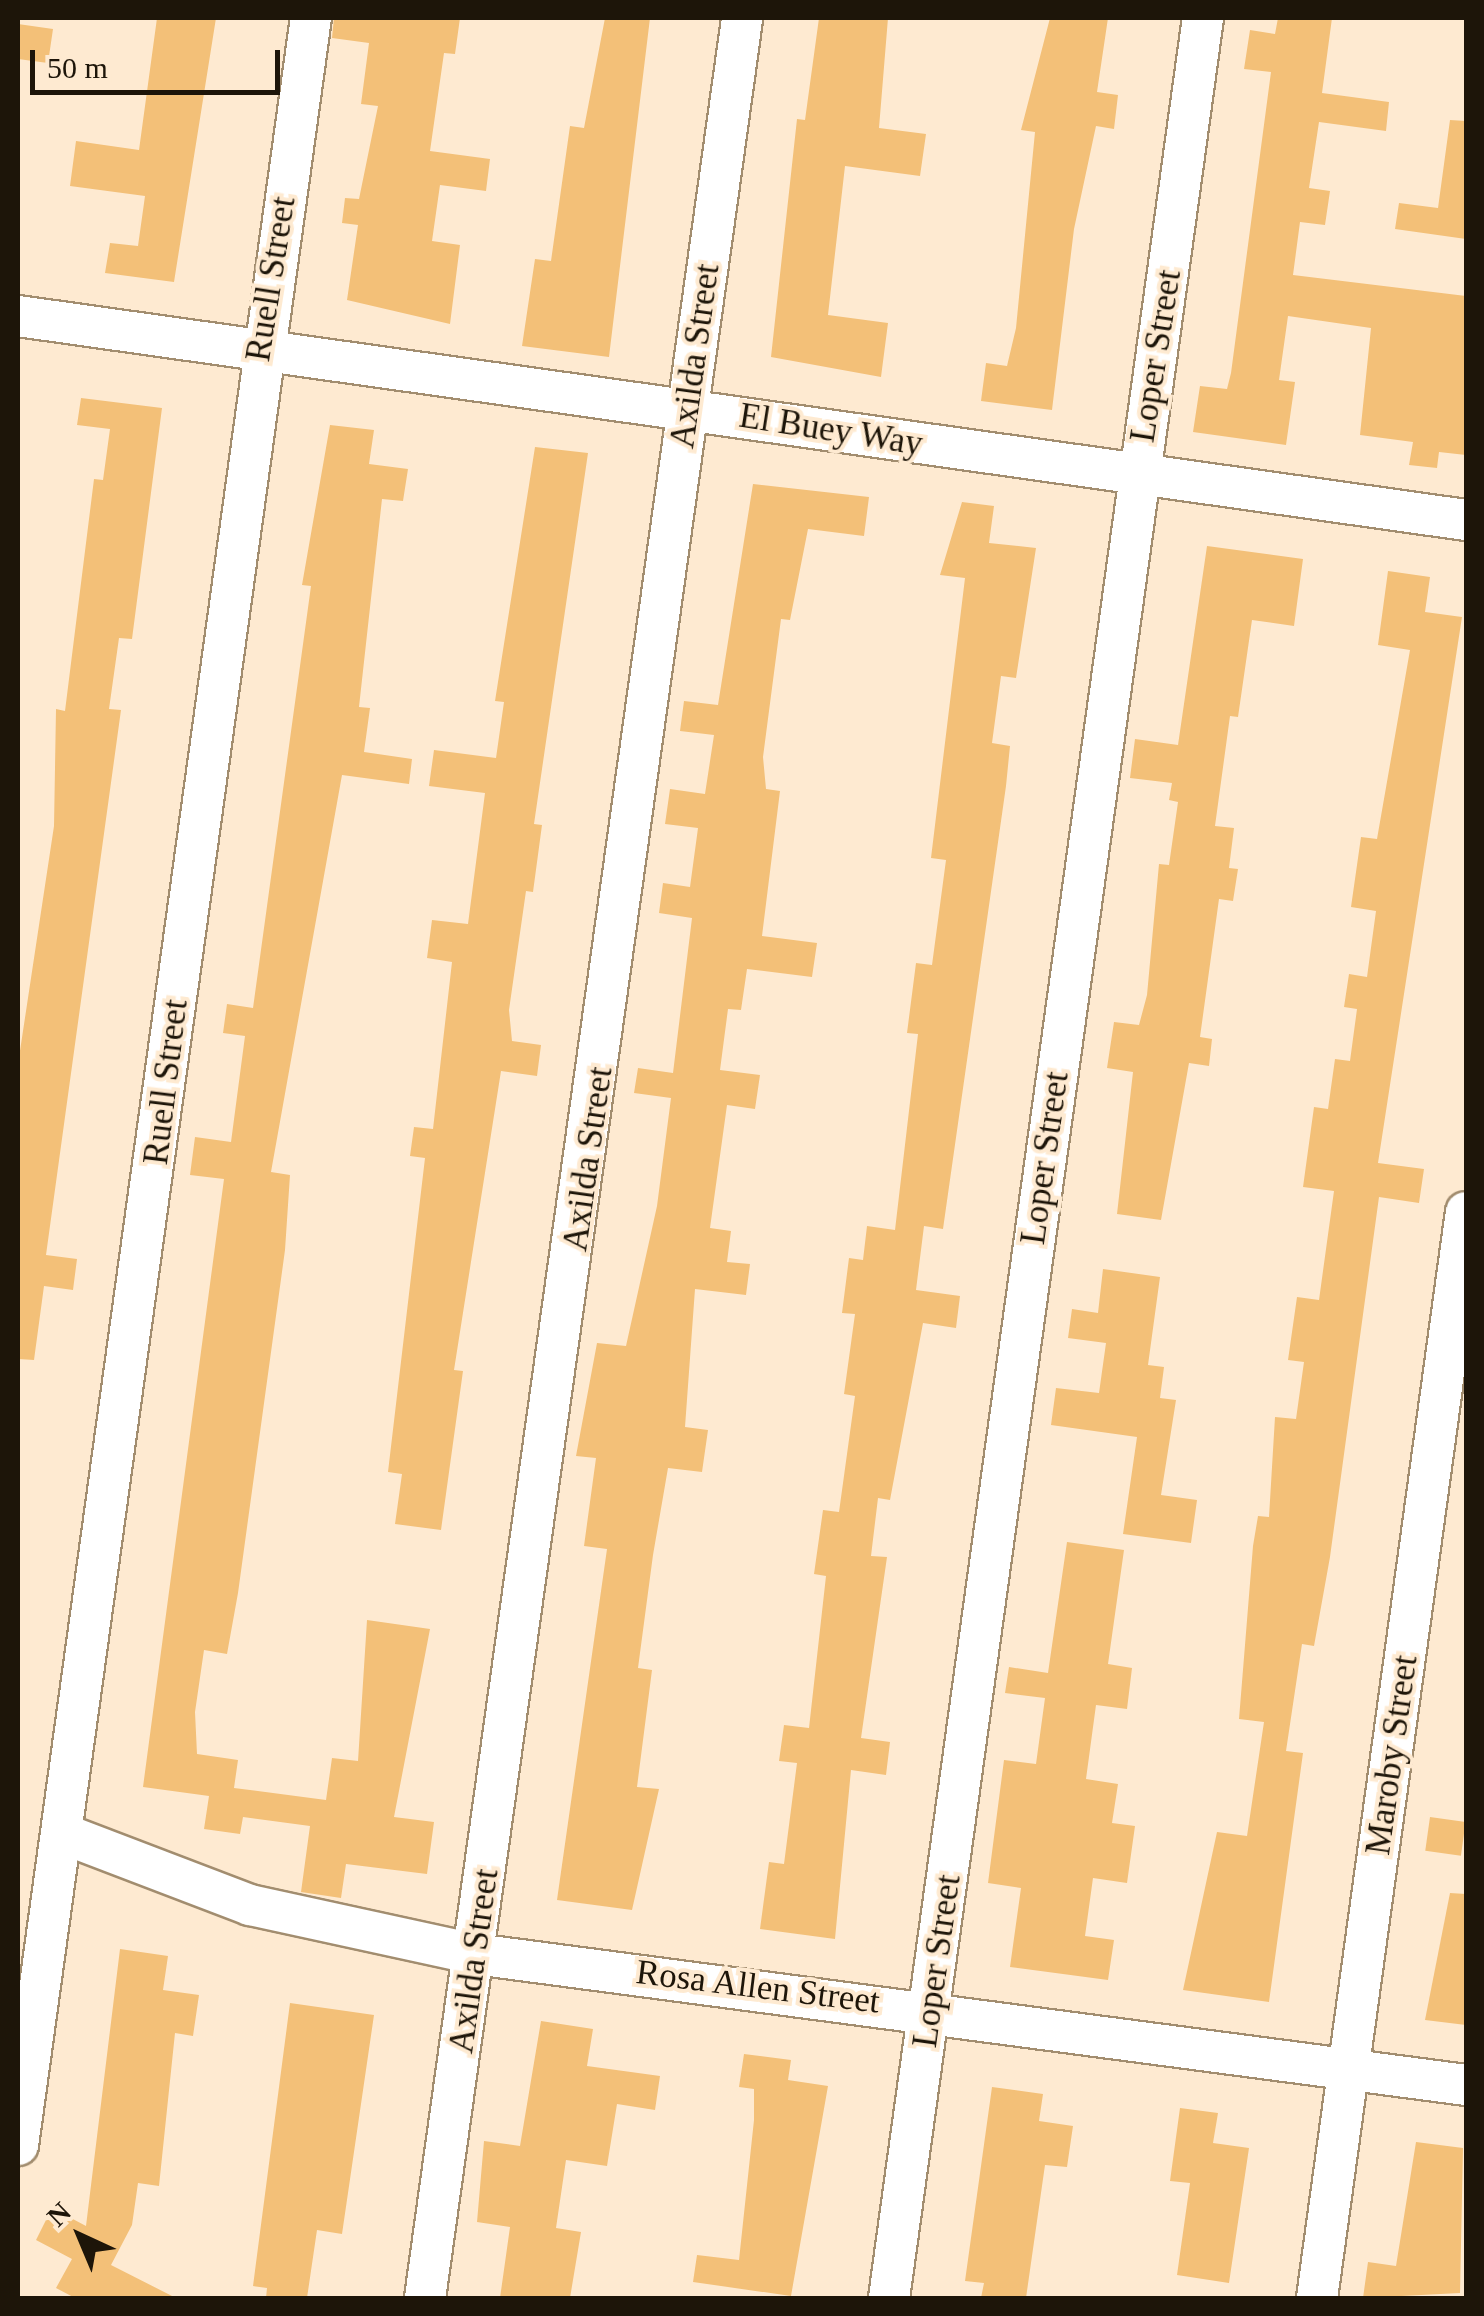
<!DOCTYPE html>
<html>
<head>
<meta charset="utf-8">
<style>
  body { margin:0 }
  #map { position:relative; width:1484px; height:2316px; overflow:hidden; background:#feead1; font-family:"Times New Roman",serif }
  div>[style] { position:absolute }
  .building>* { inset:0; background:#f3c078; transform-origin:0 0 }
  .roads { filter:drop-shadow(2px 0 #a28d6f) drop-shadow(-2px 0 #a28d6f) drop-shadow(0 2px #a28d6f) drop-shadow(0 -2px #a28d6f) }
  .minor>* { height:40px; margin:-20px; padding:0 20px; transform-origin:20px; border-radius:20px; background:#fff }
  span { translate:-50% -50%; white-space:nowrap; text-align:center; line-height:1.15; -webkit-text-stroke:8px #feead1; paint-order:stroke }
  .street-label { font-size:35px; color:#1d1509 }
  .frame { position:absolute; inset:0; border:20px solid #1d1509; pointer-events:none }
  .north { position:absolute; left:30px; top:2186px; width:100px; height:100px; -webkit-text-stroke:8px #feead1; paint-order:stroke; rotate:316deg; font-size:28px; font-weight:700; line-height:40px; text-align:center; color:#1d1509 }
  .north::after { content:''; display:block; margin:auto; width:35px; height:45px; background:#1d1509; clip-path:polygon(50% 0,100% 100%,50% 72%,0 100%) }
  .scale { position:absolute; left:30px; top:50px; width:250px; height:45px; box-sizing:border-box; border:5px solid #1d1509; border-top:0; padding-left:12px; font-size:30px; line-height:35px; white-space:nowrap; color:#1d1509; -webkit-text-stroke:8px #feead1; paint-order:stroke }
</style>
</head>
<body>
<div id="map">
  <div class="building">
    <div style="clip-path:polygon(157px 18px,216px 18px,174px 282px,105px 273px,110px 243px,138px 246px,145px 196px,70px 186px,76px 141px,139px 150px)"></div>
    <div style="clip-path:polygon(334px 18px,460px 18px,455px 54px,444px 53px,430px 151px,490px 159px,486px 191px,440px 185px,432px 241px,460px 245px,450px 324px,347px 300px,358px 225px,342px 223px,345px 198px,359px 199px,378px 106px,361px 104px,369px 43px,332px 38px)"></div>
    <div style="clip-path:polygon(605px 18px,650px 18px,609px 357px,522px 346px,535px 259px,551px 261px,570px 126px,584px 128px)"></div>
    <div style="clip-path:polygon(819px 18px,888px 18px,879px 128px,926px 134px,920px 176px,845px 166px,828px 315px,888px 323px,881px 377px,771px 357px,797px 119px,805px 120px)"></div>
    <div style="clip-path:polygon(1050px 18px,1108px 18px,1097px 92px,1118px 95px,1114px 129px,1096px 126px,1074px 229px,1052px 410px,981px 401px,986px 363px,1007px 366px,1016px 328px,1035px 132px,1021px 130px)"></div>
    <div style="clip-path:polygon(1278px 18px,1332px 18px,1322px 93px,1389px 102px,1386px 131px,1319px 122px,1309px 188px,1330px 191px,1325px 225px,1300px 222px,1293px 275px,1466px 296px,1466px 455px,1439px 452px,1437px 468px,1409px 465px,1413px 442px,1360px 435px,1371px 328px,1288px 316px,1279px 380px,1295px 382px,1286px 445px,1193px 432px,1200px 386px,1227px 389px,1231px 373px,1271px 72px,1244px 69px,1250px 30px,1275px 34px)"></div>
    <div style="clip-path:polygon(18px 24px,53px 29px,48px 63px,18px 59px)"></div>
    <div style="clip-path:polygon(1450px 120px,1466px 121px,1466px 239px,1395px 229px,1399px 203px,1438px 208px)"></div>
    <div style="clip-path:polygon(81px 398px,162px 408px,132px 639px,119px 638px,109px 709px,121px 710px,46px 1255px,77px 1259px,73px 1290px,44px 1286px,34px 1360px,18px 1359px,18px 1064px,54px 826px,56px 709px,65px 711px,94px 479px,103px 480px,110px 429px,77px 425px)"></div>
    <div style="clip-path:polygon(330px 425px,374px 430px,369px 464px,408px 469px,403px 501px,382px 499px,359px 707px,370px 708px,364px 752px,412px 759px,409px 784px,342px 775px,271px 1172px,290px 1175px,285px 1250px,238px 1593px,227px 1654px,204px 1650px,195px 1712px,197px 1754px,238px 1760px,234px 1788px,326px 1800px,332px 1758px,358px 1761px,367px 1620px,430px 1629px,394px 1817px,434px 1822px,427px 1874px,346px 1864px,341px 1898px,301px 1892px,310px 1826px,243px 1817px,240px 1834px,204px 1829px,209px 1796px,143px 1787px,224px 1179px,190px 1175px,195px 1137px,231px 1142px,245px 1036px,223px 1033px,227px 1004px,253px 1008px,311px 586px,302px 585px)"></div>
    <div style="clip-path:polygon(535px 447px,588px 453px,534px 824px,542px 825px,533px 892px,526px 891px,509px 1010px,512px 1041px,541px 1045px,537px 1076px,501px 1071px,454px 1370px,463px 1371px,441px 1530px,395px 1524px,402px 1474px,388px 1472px,425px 1158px,410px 1156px,414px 1127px,433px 1129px,452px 962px,427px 958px,432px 920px,468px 924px,485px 793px,429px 786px,434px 750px,496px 758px,504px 702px,495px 701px)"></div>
    <div style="clip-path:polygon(753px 484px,869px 497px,864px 536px,808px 529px,790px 620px,781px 619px,763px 757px,766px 789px,780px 791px,762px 936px,817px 943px,812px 977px,747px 969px,741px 1010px,728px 1009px,720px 1070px,760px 1075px,755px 1109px,727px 1105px,710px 1228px,731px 1231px,727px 1262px,750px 1264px,746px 1295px,695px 1289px,685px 1427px,708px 1430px,702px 1472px,668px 1468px,653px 1555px,638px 1668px,652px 1670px,637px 1787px,659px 1789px,632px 1910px,557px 1900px,607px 1549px,584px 1546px,596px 1458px,576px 1456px,597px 1343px,626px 1346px,657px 1206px,671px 1098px,634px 1093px,638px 1068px,673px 1073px,692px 918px,659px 913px,663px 883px,690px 887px,698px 828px,665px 824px,670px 789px,705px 794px,714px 735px,680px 731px,684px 701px,718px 705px)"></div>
    <div style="clip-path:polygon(962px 502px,994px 506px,989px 543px,1036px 548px,1016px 678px,1001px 676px,992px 743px,1010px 746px,1006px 786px,943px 1229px,924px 1226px,916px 1290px,960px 1296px,956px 1328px,923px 1323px,890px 1500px,878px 1498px,871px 1556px,887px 1557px,861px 1738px,890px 1742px,886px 1775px,851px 1770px,835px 1939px,760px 1929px,769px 1862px,784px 1864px,797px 1763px,779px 1761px,784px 1725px,809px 1728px,826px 1576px,814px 1574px,823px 1510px,839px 1512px,855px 1396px,844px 1394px,855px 1314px,842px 1313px,849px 1258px,863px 1260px,867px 1226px,895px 1230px,918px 1034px,907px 1033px,916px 963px,932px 965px,946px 860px,931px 858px,965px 578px,940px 575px)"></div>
    <div style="clip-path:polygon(1207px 546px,1303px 559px,1294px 626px,1252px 620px,1238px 717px,1230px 716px,1215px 826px,1234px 828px,1229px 868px,1238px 869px,1233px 901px,1219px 899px,1200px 1037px,1212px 1039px,1209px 1066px,1189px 1063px,1161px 1220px,1117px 1214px,1133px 1072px,1107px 1068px,1114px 1022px,1139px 1025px,1147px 995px,1159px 864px,1169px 865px,1178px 802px,1169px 800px,1172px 783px,1130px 778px,1135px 739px,1178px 745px)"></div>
    <div style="clip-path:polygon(1388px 571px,1430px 577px,1425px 612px,1462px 617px,1378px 1163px,1424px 1169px,1419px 1203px,1379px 1197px,1330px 1557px,1314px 1646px,1302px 1644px,1286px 1751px,1303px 1753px,1269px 2002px,1183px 1990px,1217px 1832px,1247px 1836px,1264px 1722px,1239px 1719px,1253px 1546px,1258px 1516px,1269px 1517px,1275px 1417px,1296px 1419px,1304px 1362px,1288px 1360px,1297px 1297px,1319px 1300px,1334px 1191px,1303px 1187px,1314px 1107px,1328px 1109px,1335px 1059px,1350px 1061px,1357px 1009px,1344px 1007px,1349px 974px,1367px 977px,1376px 911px,1351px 907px,1361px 837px,1377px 839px,1410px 650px,1378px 645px)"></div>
    <div style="clip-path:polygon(1103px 1269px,1160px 1277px,1148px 1365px,1164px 1367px,1160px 1398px,1176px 1400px,1161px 1495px,1197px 1500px,1191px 1543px,1123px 1534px,1137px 1437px,1051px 1425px,1056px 1388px,1099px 1393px,1106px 1343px,1068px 1338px,1072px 1309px,1098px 1313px)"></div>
    <div style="clip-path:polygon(1067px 1542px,1124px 1550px,1108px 1664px,1132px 1668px,1127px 1709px,1096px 1705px,1086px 1779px,1118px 1784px,1112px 1823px,1135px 1826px,1127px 1883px,1093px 1878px,1085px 1936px,1114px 1940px,1108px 1980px,1010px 1967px,1021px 1888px,988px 1883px,1004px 1760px,1036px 1764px,1045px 1698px,1005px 1693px,1009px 1667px,1048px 1673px)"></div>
    <div style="left:1430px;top:1817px;width:36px;height:34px;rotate:8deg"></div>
    <div style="clip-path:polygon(1450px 1893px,1466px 1894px,1466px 2025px,1425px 2020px)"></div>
    <div style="clip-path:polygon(120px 1949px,168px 1956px,163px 1990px,199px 1995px,193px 2036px,175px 2033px,159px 2186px,138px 2183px,132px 2225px,111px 2265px,176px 2298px,75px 2298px,56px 2288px,72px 2259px,36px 2240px,52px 2208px,86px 2226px)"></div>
    <div style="clip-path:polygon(290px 2003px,374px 2015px,342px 2234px,317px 2230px,307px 2298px,266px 2298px,267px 2288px,253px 2286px)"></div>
    <div style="clip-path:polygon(541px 2021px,593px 2029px,587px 2066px,660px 2076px,655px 2110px,617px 2104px,607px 2166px,566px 2160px,556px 2228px,581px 2232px,570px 2298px,500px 2298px,510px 2227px,477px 2222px,484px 2141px,520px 2146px)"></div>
    <div style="clip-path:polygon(744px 2054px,791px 2060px,788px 2080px,828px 2086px,791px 2296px,693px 2282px,697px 2255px,739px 2260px,754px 2120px,754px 2089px,739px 2087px)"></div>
    <div style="clip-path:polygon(992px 2087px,1043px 2094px,1039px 2121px,1073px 2126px,1067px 2167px,1045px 2165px,1026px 2298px,981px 2298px,984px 2283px,965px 2281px)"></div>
    <div style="clip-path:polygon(1180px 2108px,1218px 2113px,1213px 2143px,1249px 2148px,1229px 2283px,1177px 2275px,1190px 2183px,1170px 2181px)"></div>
    <div style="clip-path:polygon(1416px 2142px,1463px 2148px,1460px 2293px,1363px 2298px,1368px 2262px,1396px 2266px)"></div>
  </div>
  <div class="roads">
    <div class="minor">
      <div style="left:18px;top:316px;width:1462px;rotate:8.02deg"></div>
      <div style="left:64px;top:1834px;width:199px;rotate:20.9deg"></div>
      <div style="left:250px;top:1905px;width:230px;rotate:12.3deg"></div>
      <div style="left:475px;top:1954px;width:1000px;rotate:7.53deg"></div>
      <div style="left:18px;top:2145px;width:2147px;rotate:-82.16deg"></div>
      <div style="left:425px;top:2298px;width:2302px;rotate:-82.08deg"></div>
      <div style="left:889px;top:2298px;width:2302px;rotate:-82.16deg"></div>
      <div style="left:1317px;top:2298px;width:1096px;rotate:-82.19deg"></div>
    </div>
  </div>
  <div class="street-label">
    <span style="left:271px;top:279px;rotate:-81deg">Ruell Street</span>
    <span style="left:695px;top:356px;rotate:-82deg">Axilda Street</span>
    <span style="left:1156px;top:356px;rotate:-81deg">Loper Street</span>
    <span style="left:831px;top:430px;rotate:9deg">El Buey Way</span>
    <span style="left:166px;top:1082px;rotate:-83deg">Ruell Street</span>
    <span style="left:1045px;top:1158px;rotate:-82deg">Loper Street</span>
    <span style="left:588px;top:1159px;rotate:-82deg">Axilda Street</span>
    <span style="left:1392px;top:1755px;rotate:-82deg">Maroby Street</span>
    <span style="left:474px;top:1961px;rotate:-82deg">Axilda Street</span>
    <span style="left:937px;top:1961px;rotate:-82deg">Loper Street</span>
    <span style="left:758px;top:1987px;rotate:7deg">Rosa Allen Street</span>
  </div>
  <div class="frame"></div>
  <div class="north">N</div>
  <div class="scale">50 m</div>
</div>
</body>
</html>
